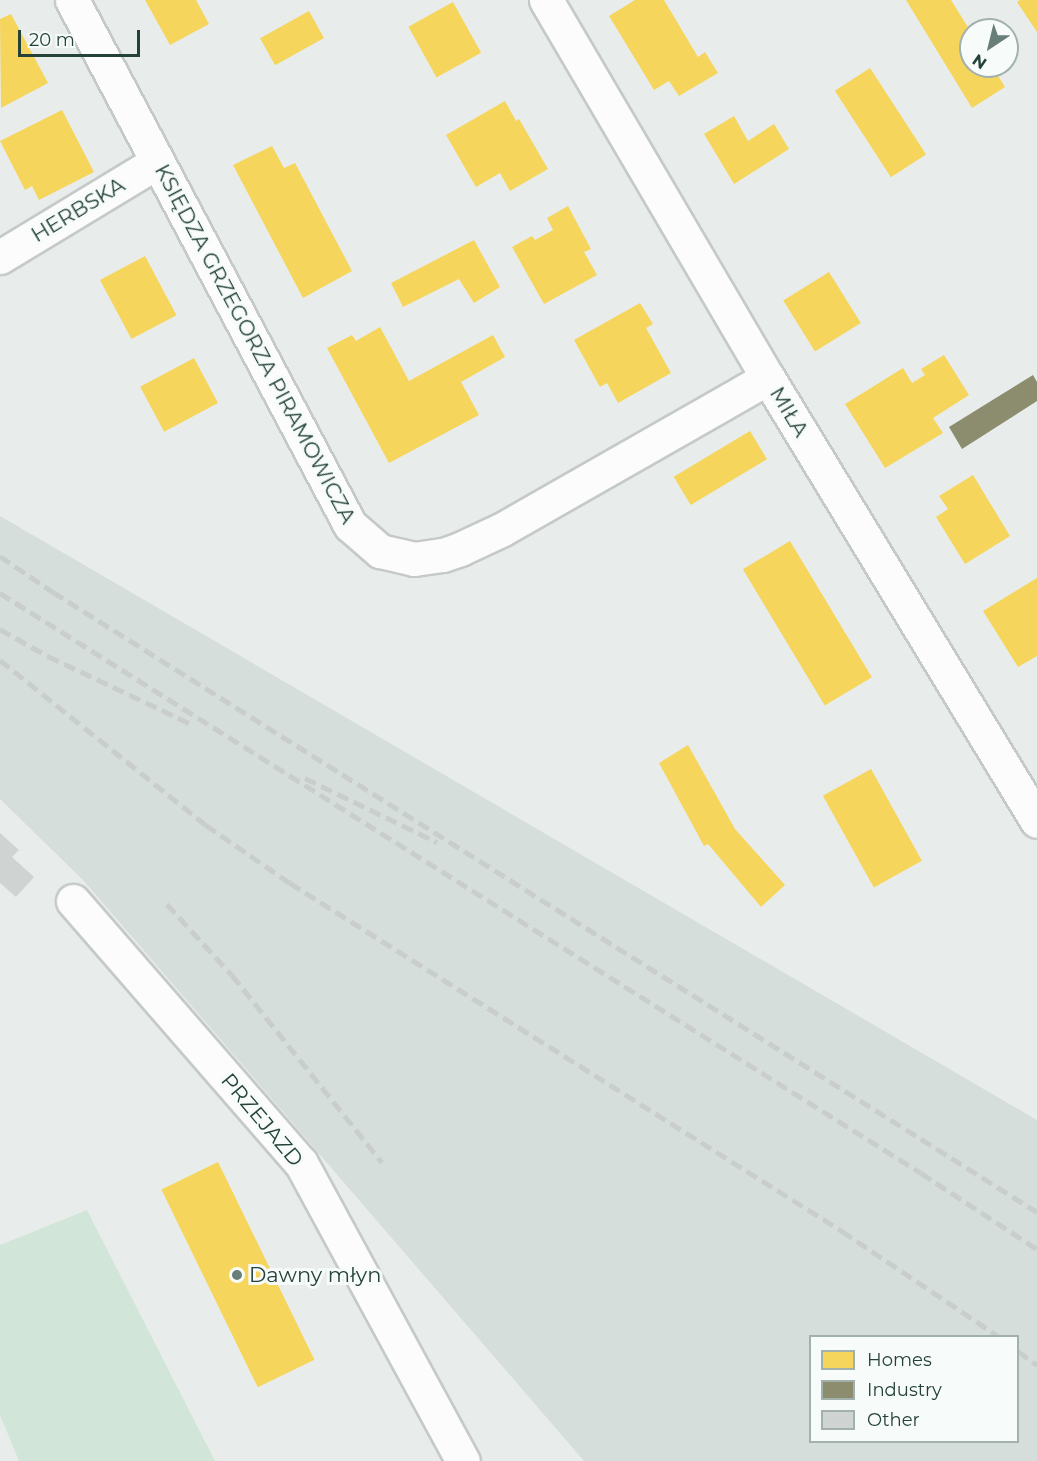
<!DOCTYPE html>
<html>
<head>
<meta charset="utf-8">
<style>
  body { margin:0 }
  #map { position:relative; width:1037px; height:1461px; overflow:hidden; background:#e8edeb; font-family:Montserrat,sans-serif }
  div>[style] { position:absolute }
  .built>* { inset:0; background:#d6dedb }
  .green>* { inset:0; background:#d1e6d8 }
  .homes>* { inset:0; background:#f6d55c; transform-origin:0 0 }
  .industry>* { inset:0; background:#8c8c6e }
  .building>* { inset:0; background:#cfd4d2 }
  .roads { filter:drop-shadow(2px 0 #c5cac8) drop-shadow(-2px 0 #c5cac8) drop-shadow(0 2px #c5cac8) drop-shadow(0 -2px #c5cac8) }
  .minor>* { height:33px; margin:-16.5px; padding:0 16.5px; transform-origin:16.5px; border-radius:16.5px; background:#fcfcfc }
  .rail>* { height:4.5px; margin-top:-2.25px; transform-origin:0; background:repeating-linear-gradient(90deg,#c9cdcc 0 12px,transparent 0 18px) }
  .dots>* { width:16px; height:16px; translate:-50% -50%; box-sizing:border-box; border:3px solid #f7fbf9; border-radius:50% }
  span { translate:-50% -50%; white-space:nowrap; text-align:center; line-height:1.15; -webkit-text-stroke:6px #f7fbf9; paint-order:stroke }
  .street-label { font-size:21px; color:#24423a }
  .poi-label { font-size:21px; color:#24423a }
  .left { translate:0 -50%; text-align:left }
  .legend { position:absolute; left:809px; top:1335px; width:210px; height:108px; box-sizing:border-box; background:#f7fbf9; border:2px solid #a3b1ad; margin:0; padding:8px 10px; list-style:none; font-size:18px; color:#24423a }
  .legend li { display:flex; align-items:center; gap:12px; height:30px }
  .legend b { width:30px; border:2px solid #a3b1ad }
  .north { position:absolute; left:959px; top:18px; width:60px; height:60px; box-sizing:border-box; background:#f7fbf9; border:2px solid #a3b1ad; border-radius:50%; rotate:215deg; font-size:16px; font-weight:700; line-height:24px; text-align:center; color:#24423a }
  .north::after { content:''; display:block; margin:auto; width:21px; height:27px; background:#697e78; clip-path:polygon(50% 0,100% 100%,50% 72%,0 100%) }
  .scale { position:absolute; left:18px; top:30px; width:122px; height:27px; box-sizing:border-box; border:3px solid #24423a; border-top:0; padding-left:8px; font-size:18px; line-height:21px; white-space:nowrap; color:#24423a; -webkit-text-stroke:4px #f7fbf9; paint-order:stroke }
</style>
</head>
<body>
<div id="map">
  <div class="built">
    <div style="clip-path:polygon(evenodd,0 516px,1037px 1120px,1037px 1461px,584px 1461px,83px 880px,0 799px,0 516px,810px 1336px,1018px 1336px,1018px 1442px,810px 1442px,810px 1336px)"></div>
  </div>
  <div class="green">
    <div style="clip-path:polygon(87px 1210px,215px 1461px,19px 1461px,0 1415px,0 1245px)"></div>
  </div>
  <div class="homes">
    <div style="clip-path:polygon(145px 0,196px 0,209px 24px,170px 45px)"></div>
    <div style="clip-path:polygon(635px 0,664px 0,698px 57px,705px 52px,718px 73px,679px 96px,669px 81px,654px 90px,609px 16px)"></div>
    <div style="clip-path:polygon(906px 0,951px 0,971px 32px,971px 66px,992px 66px,1005px 87px,972px 108px)"></div>
    <div style="clip-path:polygon(1020px 0,1037px 0,1037px 32px,1017px 2px)"></div>
    <div style="left:453px;top:2px;width:58px;height:51px;rotate:61deg"></div>
    <div style="left:309px;top:11px;width:31px;height:56px;rotate:61deg"></div>
    <div style="clip-path:polygon(11px 14px,48px 83px,1px 108px,0 19px)"></div>
    <div style="left:870px;top:68px;width:103px;height:42px;rotate:57deg"></div>
    <div style="clip-path:polygon(505px 101px,516px 121px,519px 119px,548px 169px,510px 191px,500px 173px,476px 187px,446px 135px)"></div>
    <div style="clip-path:polygon(62px 110px,94px 172px,39px 200px,32px 186px,25px 190px,0 141px)"></div>
    <div style="clip-path:polygon(734px 116px,748px 141px,774px 124px,789px 149px,734px 184px,704px 134px)"></div>
    <div style="clip-path:polygon(272px 146px,284px 168px,295px 163px,352px 271px,303px 298px,233px 165px)"></div>
    <div style="clip-path:polygon(568px 206px,591px 249px,584px 252px,597px 275px,544px 304px,512px 247px,532px 236px,535px 240px,553px 230px,547px 218px)"></div>
    <div style="clip-path:polygon(474px 240px,500px 287px,474px 303px,459px 279px,403px 307px,391px 283px)"></div>
    <div style="left:145px;top:256px;width:67px;height:51px;rotate:62deg"></div>
    <div style="left:829px;top:272px;width:60px;height:54px;rotate:58deg"></div>
    <div style="clip-path:polygon(640px 303px,653px 324px,646px 328px,671px 373px,618px 403px,607px 383px,600px 387px,574px 340px)"></div>
    <div style="clip-path:polygon(380px 327px,409px 381px,493px 335px,505px 357px,461px 382px,479px 415px,389px 463px,327px 348px,352px 335px,356px 341px)"></div>
    <div style="clip-path:polygon(944px 355px,969px 395px,933px 418px,943px 433px,885px 468px,845px 404px,903px 368px,912px 383px,925px 375px,921px 369px)"></div>
    <div style="left:194px;top:358px;width:51px;height:61px;rotate:62deg"></div>
    <div style="left:750px;top:431px;width:33px;height:89px;rotate:59deg"></div>
    <div style="clip-path:polygon(973px 475px,1010px 536px,965px 564px,936px 517px,948px 509px,939px 496px)"></div>
    <div style="left:790px;top:541px;width:159px;height:55px;rotate:59deg"></div>
    <div style="clip-path:polygon(1037px 578px,1037px 656px,1018px 667px,983px 611px)"></div>
    <div style="clip-path:polygon(688px 745px,735px 829px,785px 885px,761px 907px,708px 844px,704px 846px,659px 763px)"></div>
    <div style="left:871px;top:769px;width:105px;height:55px;rotate:61deg"></div>
    <div style="left:218px;top:1162px;width:220px;height:63px;rotate:64deg"></div>
  </div>
  <div class="industry">
    <div style="clip-path:polygon(1033px 375px,1037px 382px,1037px 401px,962px 449px,949px 427px)"></div>
  </div>
  <div class="building">
    <div style="clip-path:polygon(0 833px,19px 850px,12px 857px,34px 877px,16px 897px,0 883px)"></div>
  </div>
  <div class="roads">
    <div class="minor">
      <div style="left:72px;top:0;width:594px;rotate:62.1deg"></div>
      <div style="left:350px;top:525px;width:40px;rotate:41deg"></div>
      <div style="left:380px;top:551px;width:35px;rotate:13deg"></div>
      <div style="left:414px;top:559px;width:29px;rotate:-8deg"></div>
      <div style="left:443px;top:555px;width:18px;rotate:-19deg"></div>
      <div style="left:460px;top:549px;width:45px;rotate:-24.9deg"></div>
      <div style="left:501px;top:530px;width:307px;rotate:-29.7deg"></div>
      <div style="left:546px;top:0;width:438px;rotate:59.6deg"></div>
      <div style="left:768px;top:378px;width:518px;rotate:58.73deg"></div>
      <div style="left:0;top:257px;width:184px;rotate:-31.2deg"></div>
      <div style="left:73px;top:901px;width:347px;rotate:49deg"></div>
      <div style="left:301px;top:1163px;width:339px;rotate:61.5deg"></div>
    </div>
  </div>
  <div class="rail">
    <div style="left:0;top:556px;width:64px;rotate:34.2deg"></div>
    <div style="left:53px;top:592px;width:1163px;rotate:32.21deg"></div>
    <div style="left:0;top:593px;width:1088px;rotate:32.2deg"></div>
    <div style="left:921px;top:1173px;width:139px;rotate:33.2deg"></div>
    <div style="left:0;top:629px;width:55px;rotate:29.4deg"></div>
    <div style="left:48px;top:656px;width:158px;rotate:25.4deg"></div>
    <div style="left:0;top:660px;width:264px;rotate:38.7deg"></div>
    <div style="left:206px;top:825px;width:102px;rotate:34.6deg"></div>
    <div style="left:290px;top:883px;width:653px;rotate:32.23deg"></div>
    <div style="left:842px;top:1231px;width:188px;rotate:33.9deg"></div>
    <div style="left:305px;top:778px;width:147px;rotate:25.9deg"></div>
    <div style="left:167px;top:904px;width:96px;rotate:47.5deg"></div>
    <div style="left:232px;top:975px;width:240px;rotate:51.3deg"></div>
    <div style="left:1018px;top:1351px;width:24px;rotate:36deg"></div>
  </div>
  <div class="dots">
    <div style="left:237px;top:1275px;background:#697e78"></div>
  </div>
  <div class="street-label">
    <span style="left:78px;top:210px;rotate:-31deg">HERBSKA</span>
    <span style="left:255px;top:344px;rotate:62deg">KSIĘDZA GRZEGORZA PIRAMOWICZA</span>
    <span style="left:789px;top:412px;rotate:59deg">MIŁA</span>
    <span style="left:262px;top:1120px;rotate:50deg">PRZEJAZD</span>
  </div>
  <div class="poi-label">
    <span class="left" style="left:249px;top:1275px">Dawny młyn</span>
  </div>
  <ul class="legend">
  <li><b style="height:16px;background:#f6d55c"></b>Homes</li>
  <li><b style="height:16px;background:#8c8c6e"></b>Industry</li>
  <li><b style="height:16px;background:#cfd4d2"></b>Other</li>
  </ul>
  <div class="north">N</div>
  <div class="scale">20 m</div>
</div>
</body>
</html>
